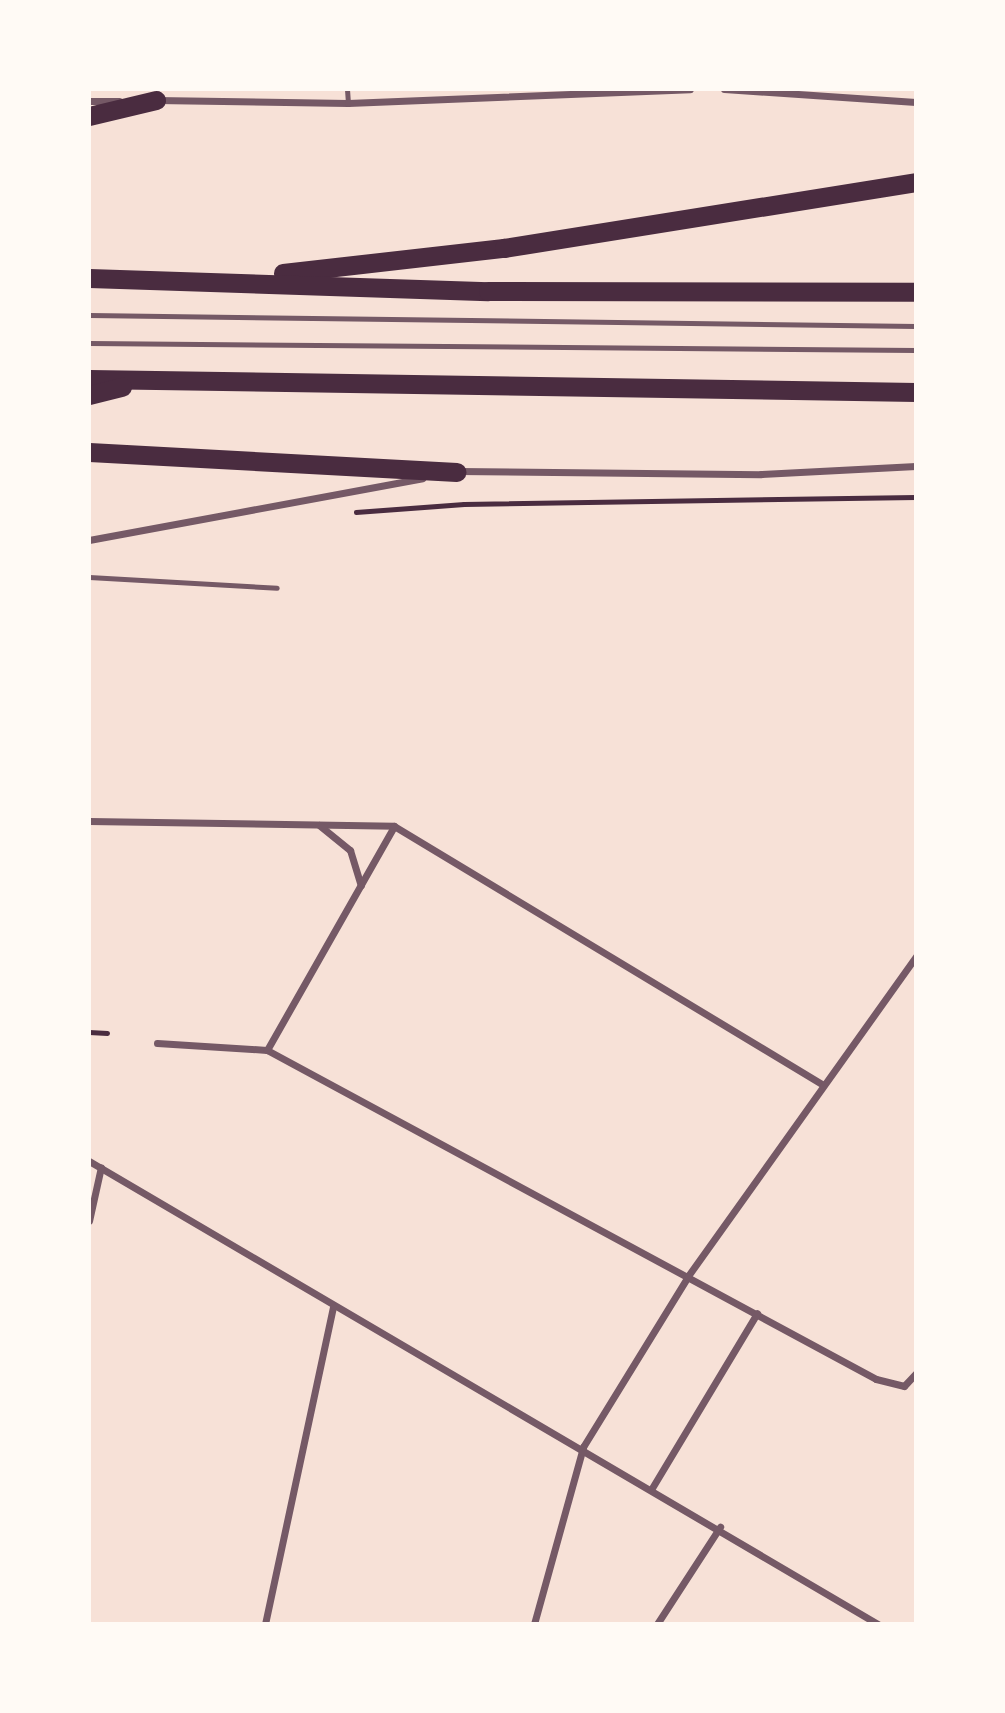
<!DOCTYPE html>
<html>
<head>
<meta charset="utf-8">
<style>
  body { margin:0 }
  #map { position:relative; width:1005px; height:1713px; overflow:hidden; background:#f7e1d7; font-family:"PT Sans",sans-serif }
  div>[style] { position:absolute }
  .path>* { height:4.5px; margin:-2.25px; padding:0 2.25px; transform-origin:2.25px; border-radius:2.25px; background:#4a2c40 }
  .service>* { height:5px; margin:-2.5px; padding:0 2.5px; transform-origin:2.5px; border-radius:2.5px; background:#755966 }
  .minor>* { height:7px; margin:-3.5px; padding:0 3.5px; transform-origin:3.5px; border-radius:3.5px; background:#755966 }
  .trunk>* { height:19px; margin:-9.5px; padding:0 9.5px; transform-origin:9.5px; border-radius:9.5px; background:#4a2c40 }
  span { translate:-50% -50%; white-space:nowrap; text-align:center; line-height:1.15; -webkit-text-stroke:5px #fffaf5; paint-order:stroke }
  .frame { position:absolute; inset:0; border:91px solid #fffaf5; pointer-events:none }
</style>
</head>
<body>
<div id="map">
  <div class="path">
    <div style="left:356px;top:512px;width:108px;rotate:-4.2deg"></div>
    <div style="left:464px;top:504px;width:452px;rotate:-0.9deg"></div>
    <div style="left:89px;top:1032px;width:18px;rotate:3deg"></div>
  </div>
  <div class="service">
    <div style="left:347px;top:89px;width:14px;rotate:86deg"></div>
    <div style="left:89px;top:315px;width:827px;rotate:0.76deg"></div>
    <div style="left:89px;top:343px;width:827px;rotate:0.48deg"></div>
    <div style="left:89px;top:577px;width:188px;rotate:3.3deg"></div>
  </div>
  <div class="minor">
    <div style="left:724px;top:89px;width:192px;rotate:3.9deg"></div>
    <div style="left:156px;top:100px;width:192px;rotate:0.9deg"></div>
    <div style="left:348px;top:103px;width:342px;rotate:-2.3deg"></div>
    <div style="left:89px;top:101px;width:30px"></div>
    <div style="left:458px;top:471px;width:303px;rotate:0.6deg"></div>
    <div style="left:761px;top:474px;width:155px;rotate:-3deg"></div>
    <div style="left:89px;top:540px;width:339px;rotate:-10.5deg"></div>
    <div style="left:89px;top:821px;width:305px;rotate:0.9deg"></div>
    <div style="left:394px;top:826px;width:500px;rotate:31.1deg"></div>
    <div style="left:319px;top:825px;width:40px;rotate:39deg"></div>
    <div style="left:350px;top:850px;width:37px;rotate:73deg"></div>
    <div style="left:157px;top:1043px;width:110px;rotate:3.6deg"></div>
    <div style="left:267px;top:1050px;width:692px;rotate:28.38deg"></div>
    <div style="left:876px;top:1379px;width:29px;rotate:14deg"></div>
    <div style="left:904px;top:1386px;width:18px;rotate:-47deg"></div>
    <div style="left:267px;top:1050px;width:257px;rotate:-60.4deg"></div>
    <div style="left:89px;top:1161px;width:915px;rotate:30.41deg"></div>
    <div style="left:89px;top:1221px;width:55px;rotate:-77.5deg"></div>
    <div style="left:652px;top:1488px;width:204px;rotate:-59deg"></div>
    <div style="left:265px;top:1624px;width:324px;rotate:-77.9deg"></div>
    <div style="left:534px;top:1624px;width:184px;rotate:-74.5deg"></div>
    <div style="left:583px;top:1447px;width:201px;rotate:-58.4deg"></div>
    <div style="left:688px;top:1276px;width:393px;rotate:-54.5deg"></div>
    <div style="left:657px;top:1624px;width:116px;rotate:-57deg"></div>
  </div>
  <div class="trunk">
    <div style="left:89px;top:116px;width:69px;rotate:-13.4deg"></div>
    <div style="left:283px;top:273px;width:222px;rotate:-6.5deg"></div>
    <div style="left:504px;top:248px;width:417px;rotate:-9.1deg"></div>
    <div style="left:89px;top:278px;width:399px;rotate:1.9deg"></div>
    <div style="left:488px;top:291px;width:428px;rotate:0.1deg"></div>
    <div style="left:89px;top:379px;width:827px;rotate:0.9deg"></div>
    <div style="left:89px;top:395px;width:34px;rotate:-14deg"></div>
    <div style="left:89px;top:452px;width:368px;rotate:3.1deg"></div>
  </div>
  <div class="frame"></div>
</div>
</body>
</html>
